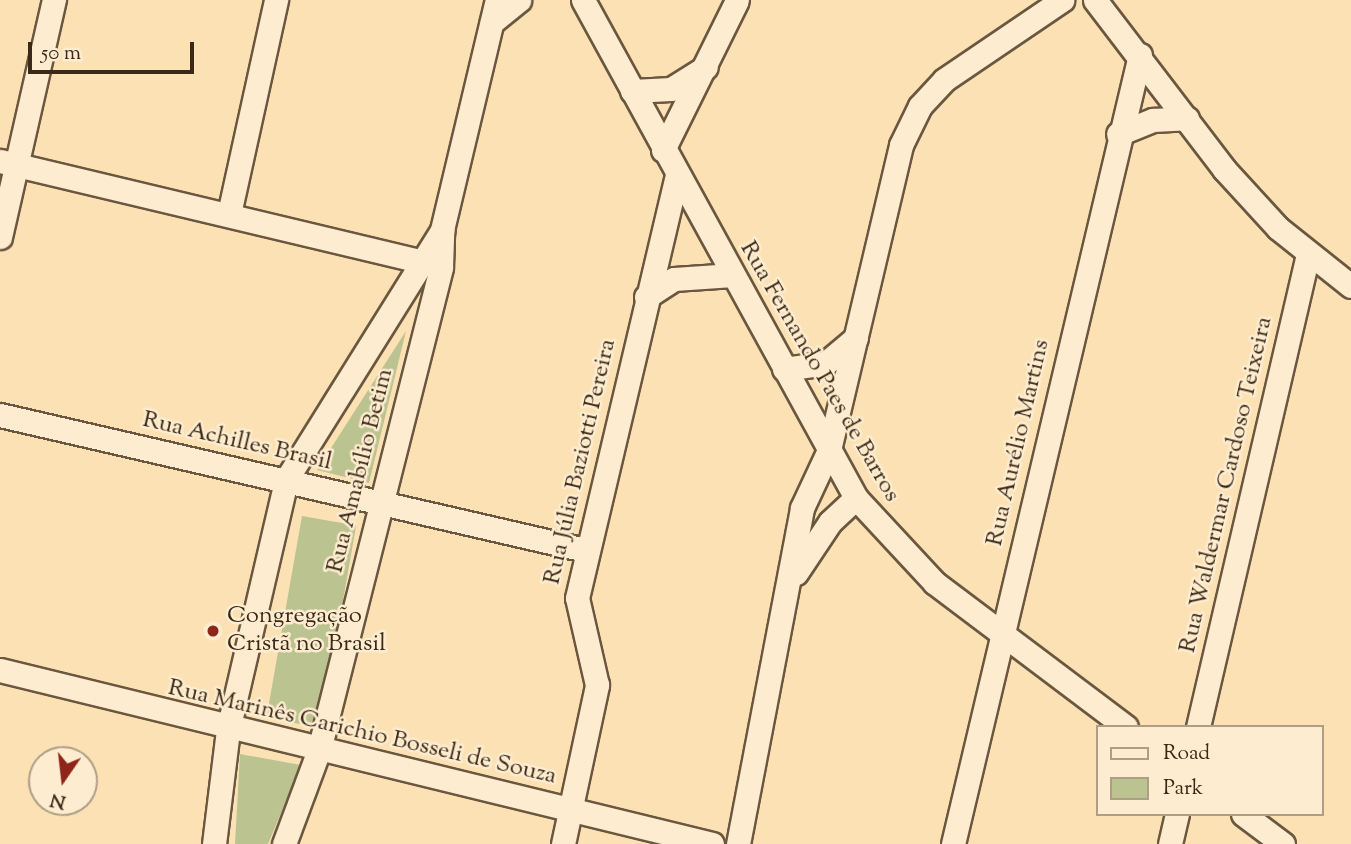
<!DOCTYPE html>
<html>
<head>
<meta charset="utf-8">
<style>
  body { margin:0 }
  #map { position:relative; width:1351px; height:844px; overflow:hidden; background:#fce1b5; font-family:"Sorts Mill Goudy",serif }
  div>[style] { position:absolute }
  .green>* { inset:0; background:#bbc390; transform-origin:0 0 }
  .roads { filter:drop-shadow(2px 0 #6b573f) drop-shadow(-2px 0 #6b573f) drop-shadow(0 2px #6b573f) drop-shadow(0 -2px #6b573f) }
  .minor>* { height:23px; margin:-11.5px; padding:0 11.5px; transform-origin:11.5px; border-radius:11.5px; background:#fdeccf }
  .dots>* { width:19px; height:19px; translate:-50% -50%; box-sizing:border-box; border:4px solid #fdeccf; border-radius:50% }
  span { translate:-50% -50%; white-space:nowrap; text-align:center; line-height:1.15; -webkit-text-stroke:5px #fdeccf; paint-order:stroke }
  .street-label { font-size:24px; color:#3b2918 }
  .poi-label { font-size:24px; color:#3b2918 }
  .left { translate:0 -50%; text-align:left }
  .legend { position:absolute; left:1096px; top:725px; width:228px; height:91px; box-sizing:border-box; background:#fdeccf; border:2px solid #af9e86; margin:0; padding:9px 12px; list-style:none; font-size:21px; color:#3b2918 }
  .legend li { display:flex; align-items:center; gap:14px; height:35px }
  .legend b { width:35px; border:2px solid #af9e86 }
  .north { position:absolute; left:28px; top:746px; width:70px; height:70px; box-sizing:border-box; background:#fdeccf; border:2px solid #af9e86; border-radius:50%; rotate:194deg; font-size:19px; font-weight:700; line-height:28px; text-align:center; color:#3b2918 }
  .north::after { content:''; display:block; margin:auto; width:24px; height:32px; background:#8f2418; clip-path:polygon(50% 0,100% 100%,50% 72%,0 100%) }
  .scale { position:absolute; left:28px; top:42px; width:166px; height:32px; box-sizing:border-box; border:4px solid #3b2918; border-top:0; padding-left:9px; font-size:21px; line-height:24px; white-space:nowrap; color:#3b2918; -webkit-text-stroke:5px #fdeccf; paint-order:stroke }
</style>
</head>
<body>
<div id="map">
  <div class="green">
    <div style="clip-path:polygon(406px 331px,369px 483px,317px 470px)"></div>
    <div style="left:302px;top:516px;width:55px;height:205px;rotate:10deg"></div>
    <div style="clip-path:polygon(240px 754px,301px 765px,268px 844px,235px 844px)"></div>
  </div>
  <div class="roads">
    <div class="minor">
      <div style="left:583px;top:0;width:568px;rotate:61.27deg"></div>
      <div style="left:856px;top:498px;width:116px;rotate:47.1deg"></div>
      <div style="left:935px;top:583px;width:239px;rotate:37deg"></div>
      <div style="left:1095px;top:0;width:213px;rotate:52.6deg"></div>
      <div style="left:1224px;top:169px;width:80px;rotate:47.5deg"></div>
      <div style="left:1278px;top:228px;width:93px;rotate:38.5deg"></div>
      <div style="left:492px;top:22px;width:35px;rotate:-39deg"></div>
      <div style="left:632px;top:91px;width:39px;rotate:-3deg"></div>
      <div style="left:671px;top:89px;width:41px;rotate:-32.2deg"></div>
      <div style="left:1118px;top:134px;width:38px;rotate:-22deg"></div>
      <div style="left:1153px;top:120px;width:34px;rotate:-3deg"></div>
      <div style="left:663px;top:150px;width:167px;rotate:-63.7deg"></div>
      <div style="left:0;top:161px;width:443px;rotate:13.4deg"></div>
      <div style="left:229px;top:214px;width:219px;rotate:-77.6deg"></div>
      <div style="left:0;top:237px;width:243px;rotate:-77.2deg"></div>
      <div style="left:646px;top:297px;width:33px;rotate:-33deg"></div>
      <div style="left:674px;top:279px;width:59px;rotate:-3.9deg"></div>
      <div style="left:784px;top:369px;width:42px;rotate:-8.1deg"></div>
      <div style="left:826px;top:363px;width:39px;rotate:-40deg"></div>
      <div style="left:0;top:415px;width:600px;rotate:12.99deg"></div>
      <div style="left:796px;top:573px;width:61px;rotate:-56.3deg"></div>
      <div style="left:830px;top:522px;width:35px;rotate:-43deg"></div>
      <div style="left:0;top:670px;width:733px;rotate:13.73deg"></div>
      <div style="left:1198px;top:727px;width:485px;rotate:-76.9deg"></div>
      <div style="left:1243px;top:814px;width:50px;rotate:36.9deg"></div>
      <div style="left:214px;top:844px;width:115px;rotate:-83deg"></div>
      <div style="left:228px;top:730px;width:257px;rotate:-76.9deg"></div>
      <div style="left:286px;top:480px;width:295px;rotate:-58deg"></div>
      <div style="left:284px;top:844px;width:100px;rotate:-69.6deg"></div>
      <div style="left:319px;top:750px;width:498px;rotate:-75.8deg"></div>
      <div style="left:441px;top:267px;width:37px;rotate:-88deg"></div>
      <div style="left:442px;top:230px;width:236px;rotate:-76.6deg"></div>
      <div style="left:563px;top:844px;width:163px;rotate:-77.9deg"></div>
      <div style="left:597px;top:685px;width:89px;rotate:-102.9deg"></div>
      <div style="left:577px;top:598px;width:435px;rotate:-76.7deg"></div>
      <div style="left:738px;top:844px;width:342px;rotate:-79.2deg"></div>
      <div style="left:802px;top:508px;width:64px;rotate:-65deg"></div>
      <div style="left:829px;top:450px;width:313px;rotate:-76.7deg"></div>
      <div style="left:901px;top:145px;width:43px;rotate:-64deg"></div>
      <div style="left:920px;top:106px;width:35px;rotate:-47deg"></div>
      <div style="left:944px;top:80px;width:143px;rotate:-34.1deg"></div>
      <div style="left:953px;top:844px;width:811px;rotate:-76.67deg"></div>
      <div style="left:1170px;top:844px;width:31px;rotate:-77deg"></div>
    </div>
  </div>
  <div class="dots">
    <div style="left:213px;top:631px;background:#8f2418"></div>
  </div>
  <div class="street-label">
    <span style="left:819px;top:372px;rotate:60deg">Rua Fernando Paes de Barros</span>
    <span style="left:237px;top:442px;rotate:13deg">Rua Achilles Brasil</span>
    <span style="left:1019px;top:443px;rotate:-77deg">Rua Aurélio Martins</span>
    <span style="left:581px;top:462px;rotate:-77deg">Rua Júlia Baziotti Pereira</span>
    <span style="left:361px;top:471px;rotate:-76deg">Rua Amabílio Betim</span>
    <span style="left:1227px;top:485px;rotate:-77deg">Rua Waldermar Cardoso Teixeira</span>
    <span style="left:362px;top:733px;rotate:13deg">Rua Marinês Carichio Bosseli de Souza</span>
  </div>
  <div class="poi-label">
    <span class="left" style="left:227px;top:631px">Congregação<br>Cristã no Brasil</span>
  </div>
  <ul class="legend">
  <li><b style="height:9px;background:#fdeccf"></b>Road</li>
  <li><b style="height:19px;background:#bbc390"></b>Park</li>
  </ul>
  <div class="north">N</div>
  <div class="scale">50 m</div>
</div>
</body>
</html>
